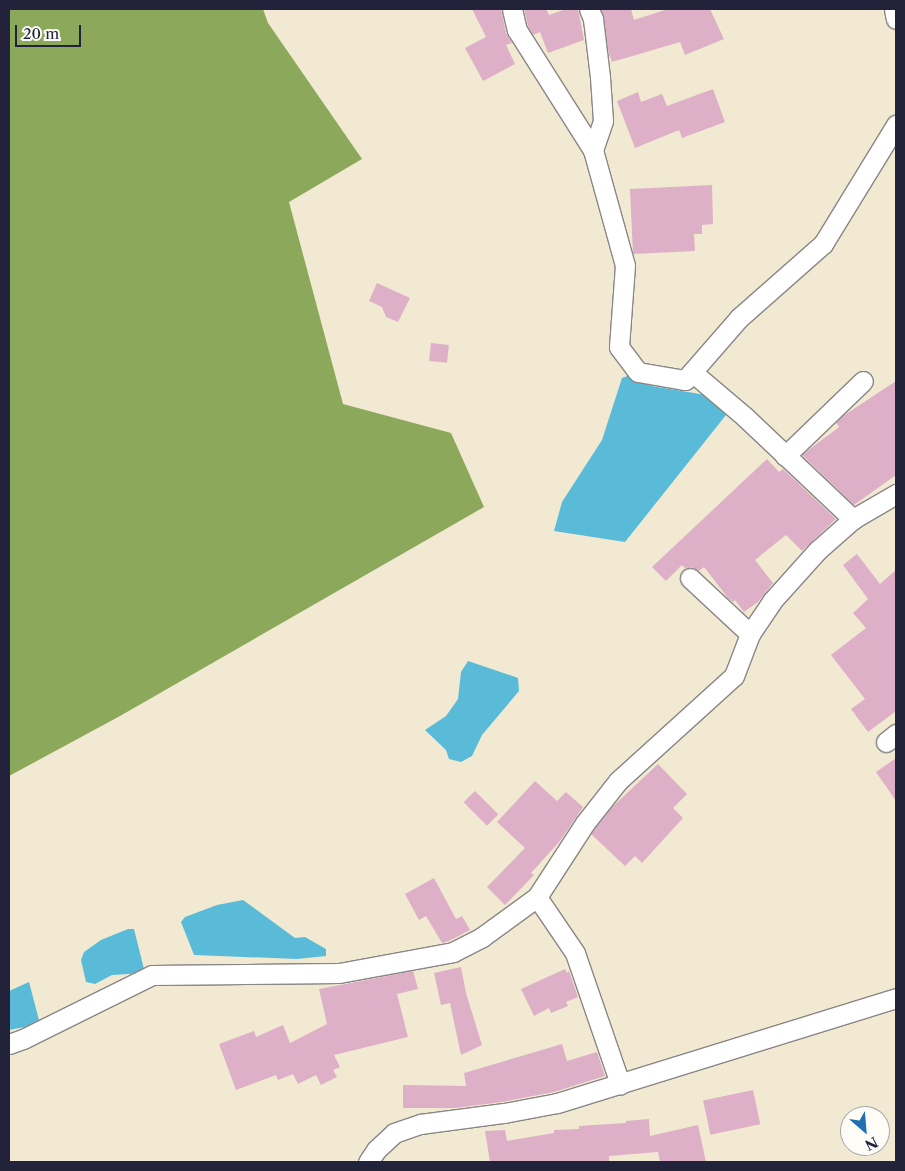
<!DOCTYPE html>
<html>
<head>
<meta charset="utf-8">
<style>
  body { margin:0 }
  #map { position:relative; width:905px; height:1171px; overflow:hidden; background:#f1e9d1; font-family:"Libre Caslon Text",serif }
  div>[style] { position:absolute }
  .forest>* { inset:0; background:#8ca85b }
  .water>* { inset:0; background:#59bbd8 }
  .building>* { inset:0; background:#deb0c8; transform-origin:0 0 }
  .roads { filter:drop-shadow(1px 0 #8a8686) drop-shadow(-1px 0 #8a8686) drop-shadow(0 1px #8a8686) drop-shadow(0 -1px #8a8686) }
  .street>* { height:19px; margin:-9.5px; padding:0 9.5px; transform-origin:9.5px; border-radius:9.5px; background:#fff }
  span { translate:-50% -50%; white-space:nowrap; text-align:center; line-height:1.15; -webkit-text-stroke:4px #fdfcf7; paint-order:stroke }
  .frame { position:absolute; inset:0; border:10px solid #22223b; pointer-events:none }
  .north { position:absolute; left:840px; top:1106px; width:50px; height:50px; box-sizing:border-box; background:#fdfcf7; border:1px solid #a5a5ac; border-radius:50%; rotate:153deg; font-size:14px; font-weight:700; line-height:20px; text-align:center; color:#22223b }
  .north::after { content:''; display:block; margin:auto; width:18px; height:22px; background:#1f6fb2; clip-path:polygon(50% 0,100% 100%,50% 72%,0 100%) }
  .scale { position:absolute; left:15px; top:25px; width:66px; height:22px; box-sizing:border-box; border:2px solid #22223b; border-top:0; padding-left:6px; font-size:15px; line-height:18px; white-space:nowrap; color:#22223b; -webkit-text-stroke:4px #fdfcf7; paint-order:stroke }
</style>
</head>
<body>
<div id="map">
  <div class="forest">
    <div style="clip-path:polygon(9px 9px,263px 9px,268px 23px,362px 159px,289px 202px,343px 404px,451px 433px,484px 507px,120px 716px,9px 776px)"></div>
  </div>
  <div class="water">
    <div style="clip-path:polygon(630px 375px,652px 386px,706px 395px,726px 415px,625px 542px,554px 531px,562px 502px,602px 440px,622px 378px)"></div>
    <div style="clip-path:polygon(468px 661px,518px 678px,519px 691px,482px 735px,472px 756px,461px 762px,449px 759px,446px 750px,425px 730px,446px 716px,458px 699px,461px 672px)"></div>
    <div style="clip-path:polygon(243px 900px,295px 938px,305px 937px,326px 949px,326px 956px,297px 959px,194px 955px,181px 922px,185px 917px,217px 905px)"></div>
    <div style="clip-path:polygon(128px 929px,134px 929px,145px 973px,112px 975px,95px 984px,86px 982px,81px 960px,84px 952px,101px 940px)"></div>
    <div style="clip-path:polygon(29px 982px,40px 1024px,9px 1030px,9px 991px)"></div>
  </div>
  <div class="building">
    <div style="clip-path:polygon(472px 9px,501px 9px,506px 33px,512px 43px,506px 45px,515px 64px,483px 81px,465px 48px,486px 37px)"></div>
    <div style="clip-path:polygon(524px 9px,546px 9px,549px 15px,566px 9px,578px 9px,584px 40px,548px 53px,540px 32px,533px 35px,528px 26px)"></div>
    <div style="clip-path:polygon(601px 9px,631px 9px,634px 20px,668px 9px,710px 9px,724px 39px,685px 55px,680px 42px,612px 62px,609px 54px)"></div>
    <div style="clip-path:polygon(713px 89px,725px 122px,682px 138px,679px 130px,635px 148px,617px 101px,638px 92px,641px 102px,662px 94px,667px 106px)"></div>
    <div style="clip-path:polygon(712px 185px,713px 224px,702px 225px,702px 234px,694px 234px,695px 251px,633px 254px,630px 189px)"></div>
    <div style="clip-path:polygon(377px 283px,410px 298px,398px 322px,386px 317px,382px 307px,369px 301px)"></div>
    <div style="left:431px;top:343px;width:18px;height:18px;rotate:6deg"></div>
    <div style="clip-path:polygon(896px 381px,896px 475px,854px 505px,802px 455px,839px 427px,836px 422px,843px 416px)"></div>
    <div style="clip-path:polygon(767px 459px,779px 472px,783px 469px,836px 519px,802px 551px,786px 535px,755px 560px,773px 583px,758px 602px,744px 612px,735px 600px,733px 602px,728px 598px,704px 567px,699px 571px,692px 567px,685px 568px,682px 565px,666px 581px,652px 567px)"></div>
    <div style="clip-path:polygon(857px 554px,880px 584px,896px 570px,896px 711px,868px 732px,851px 709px,865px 699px,831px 655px,866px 628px,853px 613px,868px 599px,843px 565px)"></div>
    <div style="clip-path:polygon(896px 758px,896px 801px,876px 772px)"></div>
    <div style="clip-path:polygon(658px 764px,687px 794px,673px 808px,683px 818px,642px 863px,635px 856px,625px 866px,591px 834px,609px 810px)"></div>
    <div style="clip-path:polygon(535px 781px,557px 801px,566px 792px,583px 807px,560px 841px,531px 873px,534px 875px,505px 905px,487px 887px,525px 848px,497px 822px)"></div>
    <div style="left:475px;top:791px;width:33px;height:16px;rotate:45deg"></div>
    <div style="clip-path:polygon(434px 878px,456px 919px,462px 916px,470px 930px,449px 941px,442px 943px,426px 916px,419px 920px,405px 894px)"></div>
    <div style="clip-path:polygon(461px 967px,466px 993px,482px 1045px,461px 1055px,450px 1003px,441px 1005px,434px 973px)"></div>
    <div style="clip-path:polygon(565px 969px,567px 973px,569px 971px,578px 997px,566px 1002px,568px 1006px,551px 1013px,549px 1008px,534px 1016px,521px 989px)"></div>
    <div style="clip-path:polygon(413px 971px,418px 989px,397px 994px,408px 1037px,334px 1055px,340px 1067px,333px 1070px,337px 1077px,321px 1085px,316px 1075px,298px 1084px,293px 1074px,278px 1080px,276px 1075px,236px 1090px,219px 1044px,254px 1031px,256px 1037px,283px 1025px,290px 1043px,327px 1024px,319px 989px)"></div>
    <div style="clip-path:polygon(562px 1044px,567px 1061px,597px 1052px,605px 1076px,554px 1092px,502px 1102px,455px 1108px,403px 1108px,403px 1085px,466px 1086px,464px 1073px)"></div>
    <div style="left:753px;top:1090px;width:35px;height:51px;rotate:78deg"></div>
    <div style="clip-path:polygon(649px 1119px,650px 1136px,698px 1125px,706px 1162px,660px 1162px,658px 1152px,609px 1156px,609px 1162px,490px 1162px,485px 1131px,505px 1130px,507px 1141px,554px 1133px,554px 1130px,579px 1129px,579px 1126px,626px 1123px,626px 1121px)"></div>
  </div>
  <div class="roads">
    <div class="street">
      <div style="left:512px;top:9px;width:22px;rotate:77deg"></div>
      <div style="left:517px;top:30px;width:142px;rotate:57.7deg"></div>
      <div style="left:593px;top:150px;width:119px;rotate:74.5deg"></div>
      <div style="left:625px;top:265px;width:82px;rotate:94.2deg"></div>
      <div style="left:619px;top:347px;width:31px;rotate:53deg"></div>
      <div style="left:638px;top:372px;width:48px;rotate:9.7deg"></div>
      <div style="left:685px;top:380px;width:11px;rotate:-49deg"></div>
      <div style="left:692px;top:372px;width:70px;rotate:40.3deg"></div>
      <div style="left:745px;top:417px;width:149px;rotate:43.4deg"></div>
      <div style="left:589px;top:9px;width:11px;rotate:68deg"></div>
      <div style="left:593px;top:19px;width:58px;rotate:83.1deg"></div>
      <div style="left:600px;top:77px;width:44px;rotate:86.1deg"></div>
      <div style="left:603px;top:121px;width:31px;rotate:109deg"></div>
      <div style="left:894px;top:9px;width:10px;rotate:79deg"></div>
      <div style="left:692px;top:372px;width:72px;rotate:-49deg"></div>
      <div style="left:739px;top:318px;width:112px;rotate:-41.4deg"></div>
      <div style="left:823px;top:244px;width:140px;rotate:-58.5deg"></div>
      <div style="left:785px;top:456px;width:108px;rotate:-43.9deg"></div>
      <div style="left:690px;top:578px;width:82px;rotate:43deg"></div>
      <div style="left:886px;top:742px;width:13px;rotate:-39deg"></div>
      <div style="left:537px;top:897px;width:68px;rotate:55.8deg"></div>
      <div style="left:575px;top:953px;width:139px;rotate:71deg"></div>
      <div style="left:9px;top:1044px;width:15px;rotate:-20deg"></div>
      <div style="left:23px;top:1039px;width:144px;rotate:-26.4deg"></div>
      <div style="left:152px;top:975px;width:187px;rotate:-0.6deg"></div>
      <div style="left:339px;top:973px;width:116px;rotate:-10.4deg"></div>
      <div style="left:453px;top:952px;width:33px;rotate:-27deg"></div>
      <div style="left:482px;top:937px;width:68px;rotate:-36deg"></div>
      <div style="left:537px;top:897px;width:88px;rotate:-57deg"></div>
      <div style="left:585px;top:823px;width:53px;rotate:-51.8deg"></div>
      <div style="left:618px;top:781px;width:156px;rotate:-42.2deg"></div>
      <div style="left:734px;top:676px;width:45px;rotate:-69.1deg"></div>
      <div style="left:750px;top:634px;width:40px;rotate:-56deg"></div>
      <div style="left:772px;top:601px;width:69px;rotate:-48deg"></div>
      <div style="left:818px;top:550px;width:47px;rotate:-41.5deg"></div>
      <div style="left:853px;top:519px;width:50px;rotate:-30.2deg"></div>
      <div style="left:368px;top:1162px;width:14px;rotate:-56deg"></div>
      <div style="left:376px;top:1150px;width:25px;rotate:-43deg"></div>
      <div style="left:394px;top:1133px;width:28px;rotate:-19deg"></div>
      <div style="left:420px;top:1124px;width:85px;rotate:-7.5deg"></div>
      <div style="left:504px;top:1113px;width:54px;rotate:-10.7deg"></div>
      <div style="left:557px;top:1103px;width:355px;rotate:-17.2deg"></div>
    </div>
  </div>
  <div class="frame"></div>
  <div class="north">N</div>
  <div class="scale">20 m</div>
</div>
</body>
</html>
